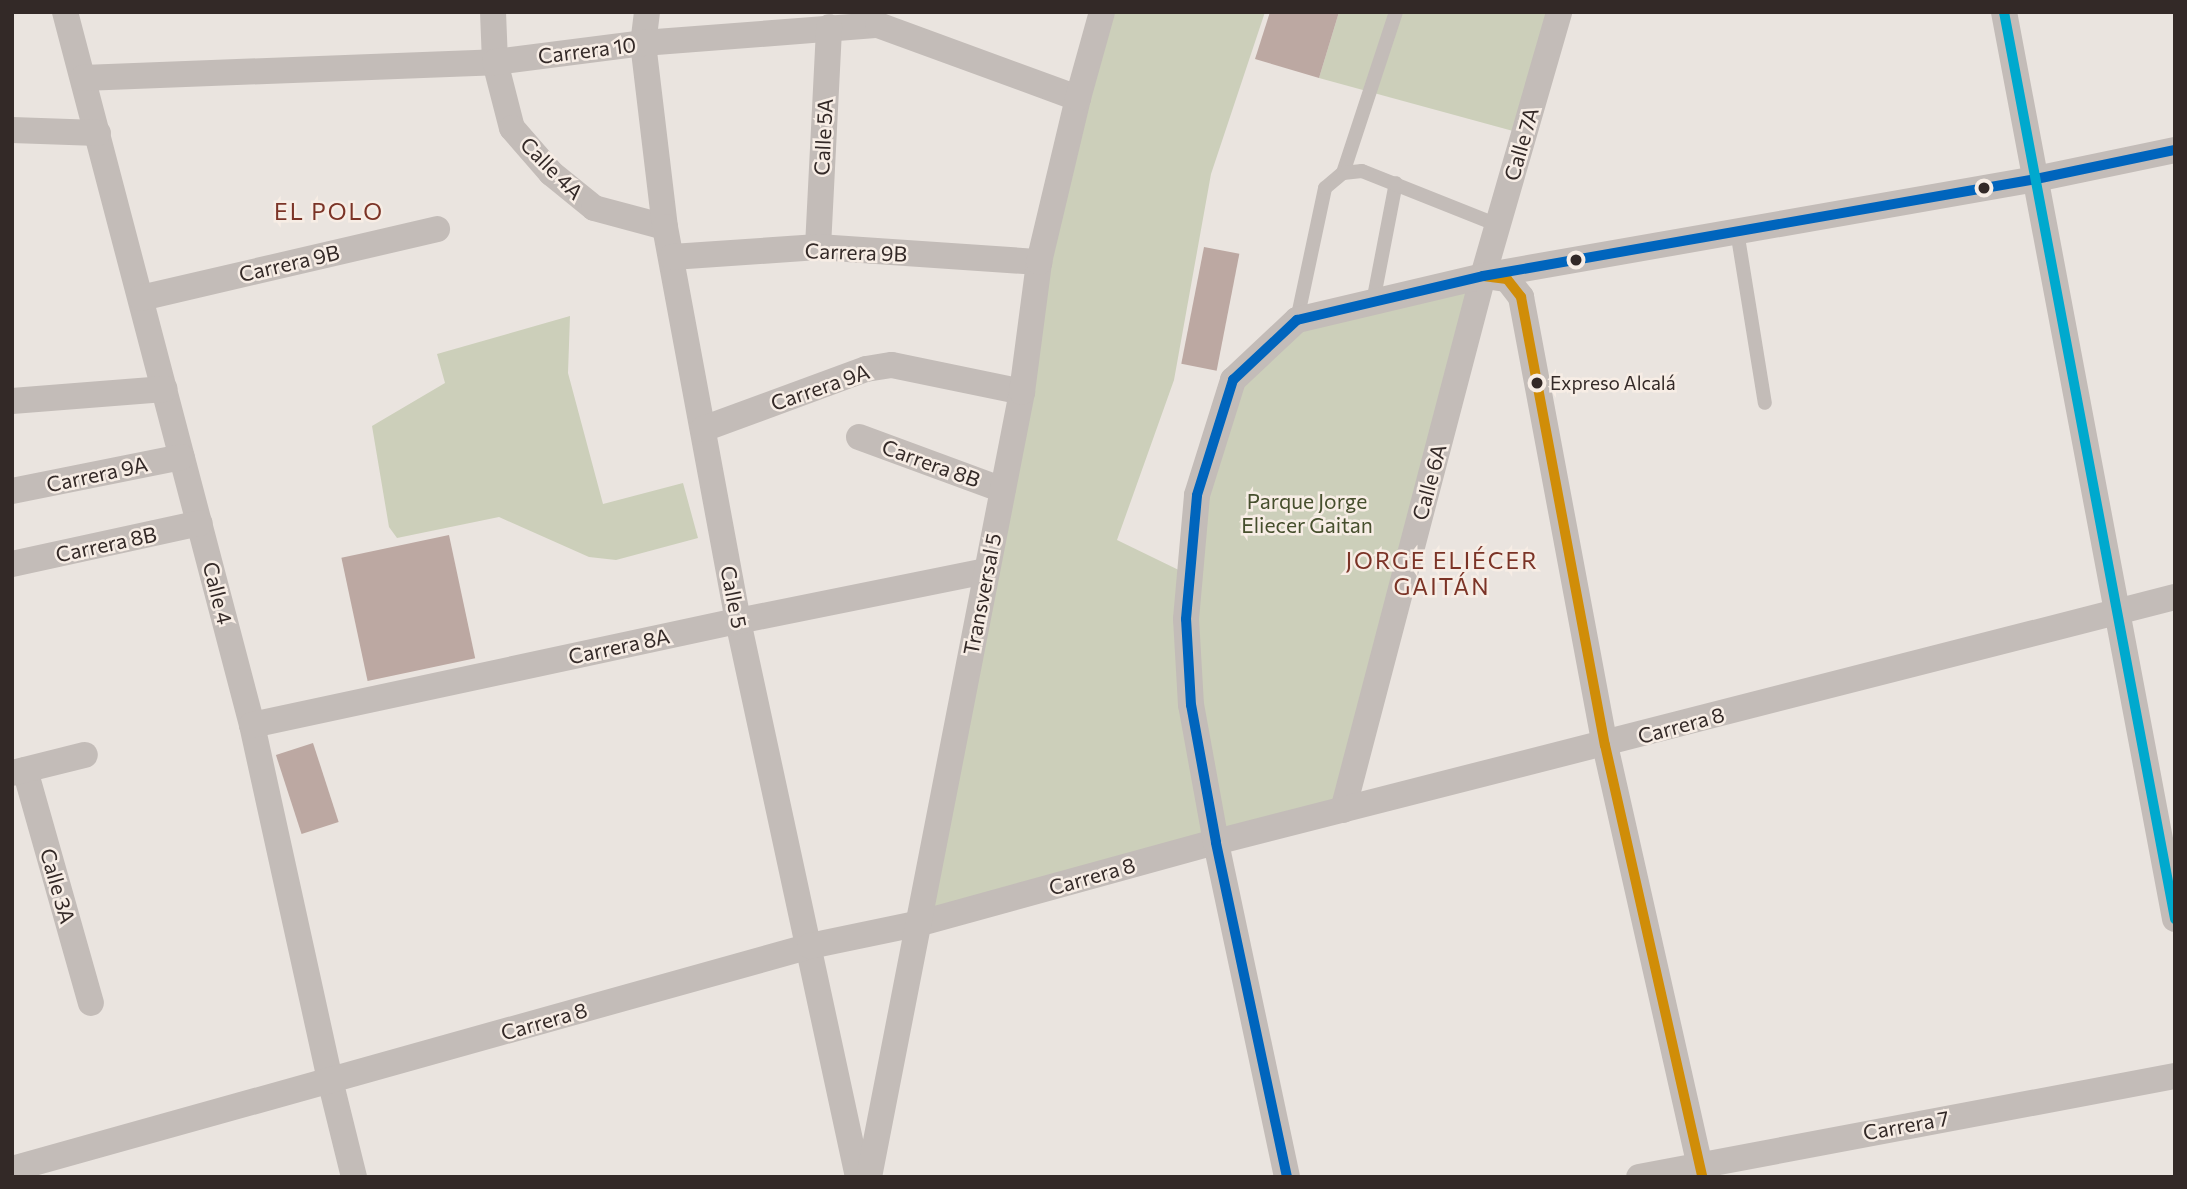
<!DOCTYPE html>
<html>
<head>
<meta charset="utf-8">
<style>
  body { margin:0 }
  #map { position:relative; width:2187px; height:1189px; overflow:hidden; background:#eae4df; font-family:Commissioner,sans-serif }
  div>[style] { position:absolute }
  .green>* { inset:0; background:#cccfba }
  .building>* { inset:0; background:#bca8a2; transform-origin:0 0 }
  .service>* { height:14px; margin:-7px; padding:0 7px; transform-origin:7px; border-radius:7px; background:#c3bcb8 }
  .minor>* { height:26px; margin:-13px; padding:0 13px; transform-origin:13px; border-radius:13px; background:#c3bcb8 }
  .bus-1>* { height:10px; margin:-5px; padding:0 5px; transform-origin:5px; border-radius:5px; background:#d08d08 }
  .bus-2>* { height:10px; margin:-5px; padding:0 5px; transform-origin:5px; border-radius:5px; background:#0065bd }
  .bus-3>* { height:10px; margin:-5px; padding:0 5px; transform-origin:5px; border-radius:5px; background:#00a9ce }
  .dots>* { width:19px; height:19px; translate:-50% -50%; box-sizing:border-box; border:4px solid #f7ede5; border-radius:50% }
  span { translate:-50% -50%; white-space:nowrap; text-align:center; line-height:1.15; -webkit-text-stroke:5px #f7ede5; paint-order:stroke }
  .bus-label { font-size:19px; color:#332927 }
  .left { translate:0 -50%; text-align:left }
  .street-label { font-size:21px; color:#332927 }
  .park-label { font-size:21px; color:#464f2d }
  .neighbourhood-label { font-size:23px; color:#7b3326; letter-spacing:2px }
  .frame { position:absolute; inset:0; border:14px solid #332927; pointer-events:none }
</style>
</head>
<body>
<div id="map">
  <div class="green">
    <div style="clip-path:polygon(1102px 12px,1265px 12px,1211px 174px,1174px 380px,1117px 540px,1189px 575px,1233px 380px,1297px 320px,1483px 276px,1343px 810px,923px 914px,986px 571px)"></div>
    <div style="clip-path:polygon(1339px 12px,1555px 12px,1524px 134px,1319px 78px)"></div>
    <div style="clip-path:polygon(570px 316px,568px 373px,603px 504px,683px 483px,698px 538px,616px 560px,589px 557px,499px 517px,397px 538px,389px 527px,372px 426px,445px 383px,437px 354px)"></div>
  </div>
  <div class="building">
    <div style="clip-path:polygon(1270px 12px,1339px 12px,1319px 78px,1255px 59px)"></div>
    <div style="left:1204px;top:247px;width:36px;height:119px;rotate:11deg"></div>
    <div style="left:449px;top:535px;width:126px;height:110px;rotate:78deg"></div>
    <div style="left:313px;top:743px;width:83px;height:39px;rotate:72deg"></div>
  </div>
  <div class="service">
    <div style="left:1343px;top:173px;width:169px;rotate:-71.8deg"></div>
    <div style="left:1737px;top:231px;width:174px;rotate:80.8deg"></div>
    <div style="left:1373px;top:302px;width:121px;rotate:-79.1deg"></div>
    <div style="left:1297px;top:320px;width:135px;rotate:-78deg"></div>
    <div style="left:1325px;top:188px;width:23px;rotate:-40deg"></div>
    <div style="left:1343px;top:173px;width:19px;rotate:-6deg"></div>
    <div style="left:1362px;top:171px;width:146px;rotate:21.7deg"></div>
  </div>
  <div class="minor">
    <div style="left:65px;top:12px;width:737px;rotate:75.3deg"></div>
    <div style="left:252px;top:725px;width:363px;rotate:77.6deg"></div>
    <div style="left:330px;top:1080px;width:100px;rotate:76.1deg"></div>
    <div style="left:493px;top:12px;width:50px;rotate:87.7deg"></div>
    <div style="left:495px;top:62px;width:68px;rotate:75.6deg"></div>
    <div style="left:512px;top:128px;width:60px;rotate:49.1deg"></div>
    <div style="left:551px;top:173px;width:55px;rotate:39.1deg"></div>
    <div style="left:594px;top:208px;width:73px;rotate:15deg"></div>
    <div style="left:647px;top:12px;width:31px;rotate:97deg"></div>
    <div style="left:643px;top:43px;width:185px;rotate:83.2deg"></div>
    <div style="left:665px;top:227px;width:401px;rotate:79.5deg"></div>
    <div style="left:738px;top:621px;width:569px;rotate:77.82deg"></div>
    <div style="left:2004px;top:12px;width:923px;rotate:79.32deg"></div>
    <div style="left:83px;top:78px;width:412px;rotate:-2.2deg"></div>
    <div style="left:495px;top:62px;width:149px;rotate:-7.3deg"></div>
    <div style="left:643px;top:43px;width:236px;rotate:-4.4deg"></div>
    <div style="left:878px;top:25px;width:213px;rotate:20.1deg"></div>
    <div style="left:12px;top:130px;width:86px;rotate:2deg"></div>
    <div style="left:818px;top:247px;width:220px;rotate:-87.1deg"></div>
    <div style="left:672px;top:257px;width:146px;rotate:-3.9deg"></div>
    <div style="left:818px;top:247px;width:222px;rotate:3.9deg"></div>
    <div style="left:1485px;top:276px;width:22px;rotate:8deg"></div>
    <div style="left:1507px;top:279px;width:23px;rotate:52deg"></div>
    <div style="left:1521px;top:297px;width:456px;rotate:79.4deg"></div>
    <div style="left:1605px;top:745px;width:443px;rotate:77.3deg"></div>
    <div style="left:141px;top:298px;width:304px;rotate:-13.1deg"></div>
    <div style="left:12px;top:401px;width:153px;rotate:-4.5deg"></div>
    <div style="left:703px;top:429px;width:174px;rotate:-20.2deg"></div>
    <div style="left:866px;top:369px;width:26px;rotate:-9deg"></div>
    <div style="left:892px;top:365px;width:133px;rotate:11.7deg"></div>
    <div style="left:859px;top:437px;width:153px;rotate:20.2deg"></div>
    <div style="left:12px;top:491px;width:173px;rotate:-11.3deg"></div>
    <div style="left:12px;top:564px;width:192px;rotate:-12.3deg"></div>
    <div style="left:252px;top:725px;width:497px;rotate:-12.1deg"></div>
    <div style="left:738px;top:621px;width:253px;rotate:-11.4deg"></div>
    <div style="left:25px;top:770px;width:242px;rotate:74.2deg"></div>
    <div style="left:12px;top:773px;width:75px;rotate:-13.9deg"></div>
    <div style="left:1343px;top:810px;width:552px;rotate:-75.31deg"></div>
    <div style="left:1483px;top:276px;width:275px;rotate:-73.9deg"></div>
    <div style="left:12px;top:1169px;width:829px;rotate:-15.61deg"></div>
    <div style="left:810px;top:946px;width:113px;rotate:-11.7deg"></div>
    <div style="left:921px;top:923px;width:306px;rotate:-15.4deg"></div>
    <div style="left:1216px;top:842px;width:990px;rotate:-14.33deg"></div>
    <div style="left:869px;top:1177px;width:800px;rotate:-78.97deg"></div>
    <div style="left:1022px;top:392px;width:131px;rotate:-82.5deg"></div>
    <div style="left:1039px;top:262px;width:169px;rotate:-76.6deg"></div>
    <div style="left:1078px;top:98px;width:89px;rotate:-74.4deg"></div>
    <div style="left:1287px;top:1177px;width:342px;rotate:-102deg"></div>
    <div style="left:1216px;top:842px;width:139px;rotate:-100.3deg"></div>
    <div style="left:1191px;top:705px;width:86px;rotate:-93.3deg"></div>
    <div style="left:1186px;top:619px;width:124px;rotate:-84.9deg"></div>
    <div style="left:1197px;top:495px;width:121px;rotate:-72.6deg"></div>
    <div style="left:1233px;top:380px;width:88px;rotate:-43.2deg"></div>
    <div style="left:1297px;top:320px;width:191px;rotate:-13.3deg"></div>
    <div style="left:1483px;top:276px;width:561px;rotate:-9.95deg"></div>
    <div style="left:2036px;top:179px;width:142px;rotate:-11.8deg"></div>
    <div style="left:1639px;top:1177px;width:545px;rotate:-10.67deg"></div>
  </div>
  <div class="bus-1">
    <div style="left:1483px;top:276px;width:24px;rotate:7deg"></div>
    <div style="left:1507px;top:279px;width:23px;rotate:52deg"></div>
    <div style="left:1521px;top:297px;width:456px;rotate:79.4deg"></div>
    <div style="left:1605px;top:745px;width:443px;rotate:77.3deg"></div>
  </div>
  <div class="bus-2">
    <div style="left:1287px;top:1177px;width:342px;rotate:-102deg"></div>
    <div style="left:1216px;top:842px;width:139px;rotate:-100.3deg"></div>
    <div style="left:1191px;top:705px;width:86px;rotate:-93.3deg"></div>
    <div style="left:1186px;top:619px;width:124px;rotate:-84.9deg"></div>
    <div style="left:1197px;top:495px;width:121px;rotate:-72.6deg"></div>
    <div style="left:1233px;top:380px;width:88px;rotate:-43.2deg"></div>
    <div style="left:1297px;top:320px;width:191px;rotate:-13.3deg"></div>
    <div style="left:1483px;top:276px;width:561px;rotate:-9.95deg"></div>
    <div style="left:2036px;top:179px;width:142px;rotate:-11.8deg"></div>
  </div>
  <div class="bus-3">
    <div style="left:2004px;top:12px;width:923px;rotate:79.32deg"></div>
  </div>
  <div class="dots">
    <div style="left:1984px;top:188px;background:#332927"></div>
    <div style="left:1576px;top:260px;background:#332927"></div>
    <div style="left:1537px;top:383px;background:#332927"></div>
  </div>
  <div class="bus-label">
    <span class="left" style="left:1550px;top:383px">Expreso Alcalá</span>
  </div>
  <div class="street-label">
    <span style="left:587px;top:50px;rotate:-7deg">Carrera 10</span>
    <span style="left:823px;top:137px;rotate:-87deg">Calle 5A</span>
    <span style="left:1521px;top:144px;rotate:-74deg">Calle 7A</span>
    <span style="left:552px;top:168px;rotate:45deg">Calle 4A</span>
    <span style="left:856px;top:252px;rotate:2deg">Carrera 9B</span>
    <span style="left:289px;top:263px;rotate:-13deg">Carrera 9B</span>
    <span style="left:820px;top:387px;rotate:-19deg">Carrera 9A</span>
    <span style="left:931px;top:463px;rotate:20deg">Carrera 8B</span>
    <span style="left:97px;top:474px;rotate:-12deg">Carrera 9A</span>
    <span style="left:1429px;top:482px;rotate:-75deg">Calle 6A</span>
    <span style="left:106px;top:544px;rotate:-12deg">Carrera 8B</span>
    <span style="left:218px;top:593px;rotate:76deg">Calle 4</span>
    <span style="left:982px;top:594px;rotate:-79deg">Transversal 5</span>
    <span style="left:734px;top:597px;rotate:79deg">Calle 5</span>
    <span style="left:619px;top:646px;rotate:-12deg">Carrera 8A</span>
    <span style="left:1681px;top:725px;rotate:-15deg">Carrera 8</span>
    <span style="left:1092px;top:876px;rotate:-16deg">Carrera 8</span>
    <span style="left:58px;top:886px;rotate:74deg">Calle 3A</span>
    <span style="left:544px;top:1021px;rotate:-16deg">Carrera 8</span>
    <span style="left:1906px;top:1125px;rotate:-10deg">Carrera 7</span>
  </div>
  <div class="park-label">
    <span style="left:1307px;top:513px">Parque Jorge<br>Eliecer Gaitan</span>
  </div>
  <div class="neighbourhood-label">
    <span style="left:329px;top:211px">EL POLO</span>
    <span style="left:1442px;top:573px">JORGE ELIÉCER<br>GAITÁN</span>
  </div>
  <div class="frame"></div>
</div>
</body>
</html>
